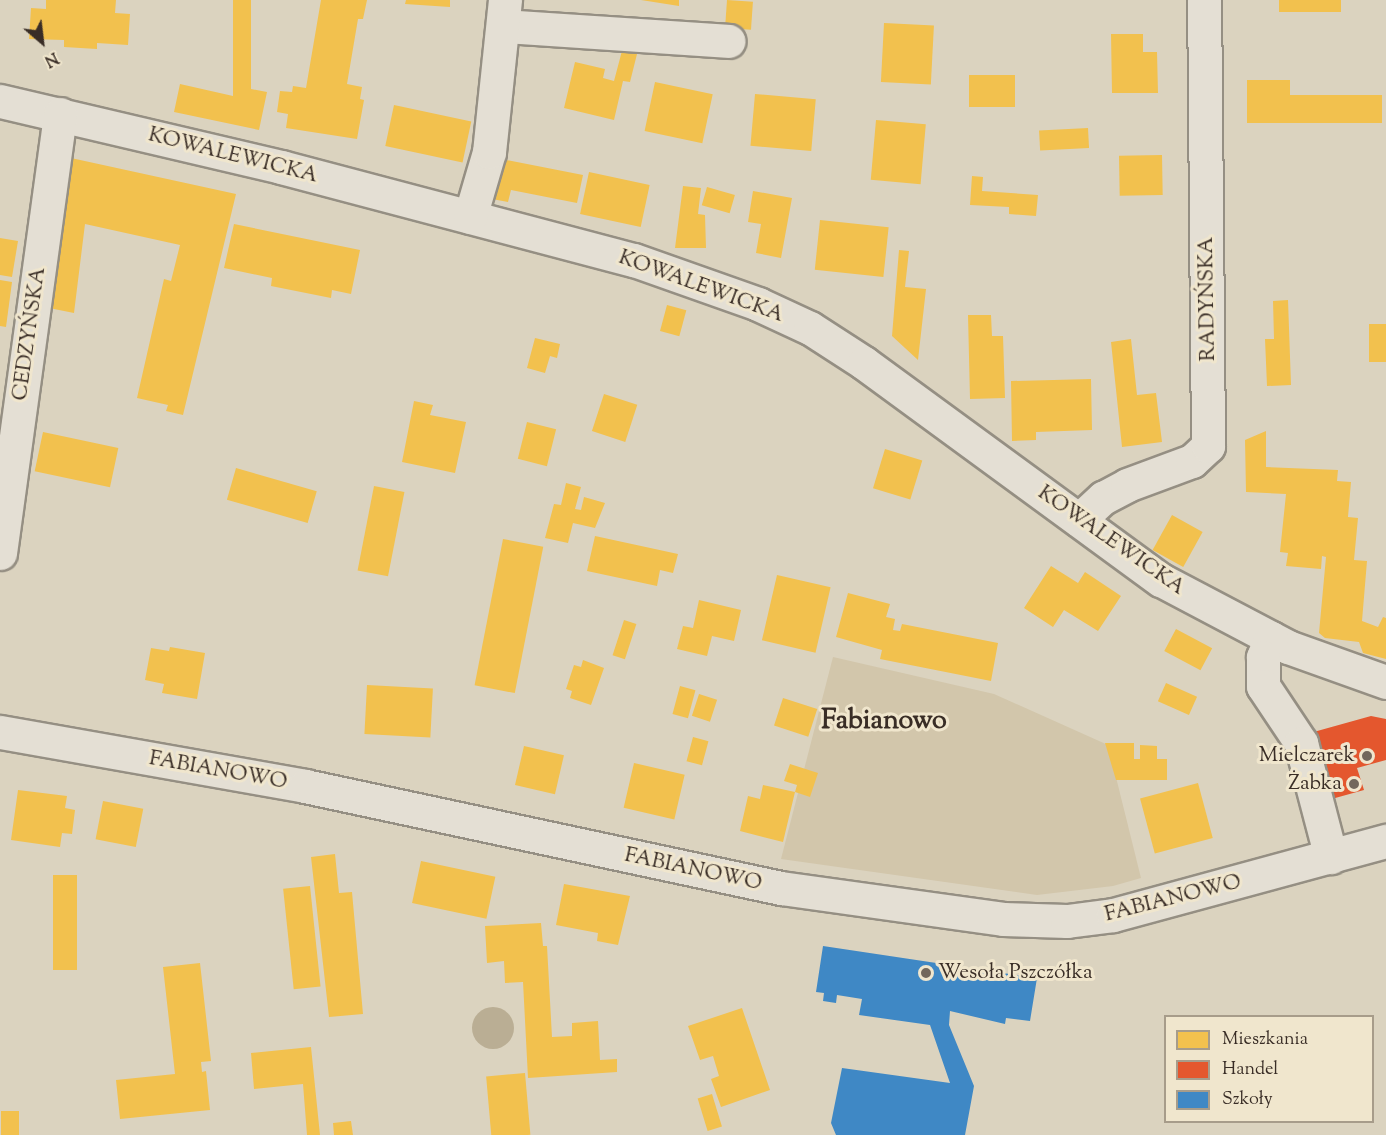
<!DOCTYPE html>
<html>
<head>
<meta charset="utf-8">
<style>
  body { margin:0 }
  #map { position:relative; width:1386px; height:1135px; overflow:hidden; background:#dbd3bf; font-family:"Sorts Mill Goudy",serif }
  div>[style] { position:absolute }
  .green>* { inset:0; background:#d2c6ab }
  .water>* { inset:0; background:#baae94 }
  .round { border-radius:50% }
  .homes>* { inset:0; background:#f2c14e; transform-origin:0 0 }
  .shops>* { inset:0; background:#e4572e }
  .schools>* { inset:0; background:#3f88c5 }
  .roads { filter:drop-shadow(2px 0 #958f83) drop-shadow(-2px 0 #958f83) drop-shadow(0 2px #958f83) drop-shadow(0 -2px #958f83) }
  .minor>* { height:33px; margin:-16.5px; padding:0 16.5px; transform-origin:16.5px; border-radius:16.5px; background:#e4dfd4 }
  .dots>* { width:16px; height:16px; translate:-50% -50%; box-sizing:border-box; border:3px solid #f0e6cd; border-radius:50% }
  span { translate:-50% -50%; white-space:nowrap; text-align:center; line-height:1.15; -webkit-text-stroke:6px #f0e6cd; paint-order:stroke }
  .street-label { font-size:21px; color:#392d26 }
  .poi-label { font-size:21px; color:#392d26 }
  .right { translate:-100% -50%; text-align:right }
  .left { translate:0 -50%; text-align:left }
  .district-label { font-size:27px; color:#392d26; font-weight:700 }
  .legend { position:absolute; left:1164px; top:1015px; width:210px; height:108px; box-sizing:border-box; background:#f0e6cd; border:2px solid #a79c8a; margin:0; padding:8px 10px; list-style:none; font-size:18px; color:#392d26 }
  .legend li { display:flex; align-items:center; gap:12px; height:30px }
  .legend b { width:30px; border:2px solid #a79c8a }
  .north { position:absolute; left:12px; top:12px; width:60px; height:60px; -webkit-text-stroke:4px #f0e6cd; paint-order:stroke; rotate:152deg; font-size:16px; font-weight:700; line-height:24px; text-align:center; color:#392d26 }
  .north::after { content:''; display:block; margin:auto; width:21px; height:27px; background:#392d26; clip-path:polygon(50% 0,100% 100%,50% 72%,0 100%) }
</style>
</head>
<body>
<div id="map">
  <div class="green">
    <div style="clip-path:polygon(833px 657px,994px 694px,1108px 745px,1141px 878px,1113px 886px,1037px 895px,781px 859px)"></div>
  </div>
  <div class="water">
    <div class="round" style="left:472px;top:1007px;width:42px;height:42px"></div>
  </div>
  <div class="homes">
    <div style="clip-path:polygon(46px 0,116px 0,115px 13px,130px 14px,128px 45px,97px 43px,97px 49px,64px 47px,64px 40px,29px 39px,31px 8px,46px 9px)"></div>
    <div style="clip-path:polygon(233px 0,251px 0,251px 89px,267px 92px,259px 130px,174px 112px,180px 84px,233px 96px)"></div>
    <div style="clip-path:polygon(321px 0,367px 0,363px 19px,358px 19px,347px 84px,362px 87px,360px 99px,364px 100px,357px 139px,286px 128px,288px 114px,277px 112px,280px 91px,292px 92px,293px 86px,306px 88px)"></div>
    <div style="clip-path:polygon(406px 0,450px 0,450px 7px,405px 4px)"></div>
    <div style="clip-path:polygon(641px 0,679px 0,679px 6px)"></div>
    <div style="left:727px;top:0;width:26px;height:28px;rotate:4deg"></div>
    <div style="left:1279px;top:0;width:62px;height:12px"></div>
    <div style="left:884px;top:23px;width:50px;height:59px;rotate:3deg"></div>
    <div style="clip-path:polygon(1111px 34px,1143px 34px,1143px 52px,1157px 52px,1158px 93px,1112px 93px)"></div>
    <div style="clip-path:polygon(623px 47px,638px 50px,630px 82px,623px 81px,614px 120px,564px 108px,575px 62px,605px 69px,603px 78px,614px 81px)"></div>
    <div style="left:969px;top:75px;width:46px;height:32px"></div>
    <div style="clip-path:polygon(1247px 80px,1290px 80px,1290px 95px,1382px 95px,1382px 123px,1247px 123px)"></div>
    <div style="left:655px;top:82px;width:59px;height:50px;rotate:12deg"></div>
    <div style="left:755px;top:94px;width:61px;height:52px;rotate:5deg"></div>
    <div style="left:394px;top:105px;width:79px;height:42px;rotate:12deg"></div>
    <div style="left:876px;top:120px;width:50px;height:60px;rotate:5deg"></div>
    <div style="left:1088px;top:128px;width:20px;height:49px;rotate:87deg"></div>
    <div style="left:1162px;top:155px;width:40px;height:43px;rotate:89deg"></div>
    <div style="clip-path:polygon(71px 158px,236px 194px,183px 415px,166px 411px,168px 405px,137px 398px,164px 279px,171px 281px,180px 245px,85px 224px,74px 313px,49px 308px,57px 218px)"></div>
    <div style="clip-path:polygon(501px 159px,583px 175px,577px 203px,511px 190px,508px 202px,492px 199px)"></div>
    <div style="left:589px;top:172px;width:62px;height:43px;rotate:12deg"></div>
    <div style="clip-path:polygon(972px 176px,983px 177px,982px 191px,1038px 195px,1036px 216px,1009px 214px,1009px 207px,970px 205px)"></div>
    <div style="clip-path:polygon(683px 186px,701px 188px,698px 214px,705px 215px,706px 248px,675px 248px)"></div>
    <div style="left:707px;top:187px;width:29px;height:19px;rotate:16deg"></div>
    <div style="clip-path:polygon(753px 191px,792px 198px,781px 258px,756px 253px,761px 224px,748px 222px)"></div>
    <div style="left:820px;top:220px;width:69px;height:50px;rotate:6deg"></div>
    <div style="clip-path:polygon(234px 224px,360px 250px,351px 294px,332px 290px,331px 298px,271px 286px,272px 278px,224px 268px)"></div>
    <div style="clip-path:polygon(0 238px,18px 241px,12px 277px,0 275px)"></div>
    <div style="clip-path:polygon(899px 250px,909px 251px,905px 287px,926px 289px,918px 360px,892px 336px)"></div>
    <div style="clip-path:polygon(0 280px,12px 282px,6px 327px,0 326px)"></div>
    <div style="clip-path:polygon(1288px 300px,1291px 385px,1267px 386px,1265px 339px,1274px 339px,1273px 301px)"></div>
    <div style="left:667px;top:305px;width:20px;height:27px;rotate:15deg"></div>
    <div style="clip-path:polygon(968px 315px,991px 315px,992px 336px,1003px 336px,1005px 398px,970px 399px)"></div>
    <div style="left:1369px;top:324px;width:17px;height:38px"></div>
    <div style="clip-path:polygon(535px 338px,560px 344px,557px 358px,550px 356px,545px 373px,527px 368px)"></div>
    <div style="clip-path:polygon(1131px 339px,1137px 395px,1156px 393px,1162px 442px,1122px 447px,1111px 342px)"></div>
    <div style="clip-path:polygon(1091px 379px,1092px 430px,1036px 432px,1036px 440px,1012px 441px,1011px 381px)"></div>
    <div style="left:604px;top:394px;width:35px;height:39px;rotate:18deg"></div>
    <div style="clip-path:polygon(414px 401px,433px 405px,430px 415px,466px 422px,455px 473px,402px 462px)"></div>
    <div style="left:527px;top:422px;width:30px;height:38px;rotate:14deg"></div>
    <div style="clip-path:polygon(1266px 431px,1266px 467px,1338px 470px,1337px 481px,1351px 482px,1348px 517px,1358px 518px,1354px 560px,1367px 561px,1362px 621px,1378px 627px,1383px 617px,1386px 618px,1386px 659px,1363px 653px,1359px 642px,1325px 638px,1319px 633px,1326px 557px,1322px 556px,1321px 569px,1286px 566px,1288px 553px,1280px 552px,1286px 494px,1246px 492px,1245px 440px)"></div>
    <div style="left:43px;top:432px;width:77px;height:40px;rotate:12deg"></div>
    <div style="left:885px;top:449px;width:39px;height:41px;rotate:17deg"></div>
    <div style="left:236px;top:468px;width:84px;height:33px;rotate:16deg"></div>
    <div style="clip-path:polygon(566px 483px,581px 487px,575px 509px,581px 510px,584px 497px,605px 503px,595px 528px,573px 523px,568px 543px,545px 538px,554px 504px,561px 505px)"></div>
    <div style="left:374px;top:486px;width:31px;height:86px;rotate:11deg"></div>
    <div style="left:1172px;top:515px;width:35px;height:40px;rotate:29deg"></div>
    <div style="clip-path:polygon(595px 536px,678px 554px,673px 573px,660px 570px,657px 586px,587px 571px)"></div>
    <div style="left:503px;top:539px;width:41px;height:149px;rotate:11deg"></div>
    <div style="clip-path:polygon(1051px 566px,1078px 583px,1085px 572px,1121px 596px,1098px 631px,1064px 610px,1053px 627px,1024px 608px)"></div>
    <div style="left:777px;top:575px;width:55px;height:67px;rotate:13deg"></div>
    <div style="clip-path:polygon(848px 593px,890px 604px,886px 617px,895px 619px,893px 630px,900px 631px,902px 624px,998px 643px,991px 681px,880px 659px,882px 650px,836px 637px)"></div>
    <div style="clip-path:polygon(699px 600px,741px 610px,734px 641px,712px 636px,707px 656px,677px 649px,683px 626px,693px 628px)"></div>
    <div style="left:624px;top:620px;width:13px;height:37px;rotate:18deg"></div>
    <div style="left:1176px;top:629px;width:41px;height:25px;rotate:28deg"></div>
    <div style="clip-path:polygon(170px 647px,205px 653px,197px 699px,162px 693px,164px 684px,145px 680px,151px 648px,169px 651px)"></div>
    <div style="clip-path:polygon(583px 660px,604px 668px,591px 705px,570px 698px,572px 691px,566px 689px,574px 665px,581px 667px)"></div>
    <div style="left:1166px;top:683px;width:34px;height:20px;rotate:24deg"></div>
    <div style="left:367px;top:685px;width:66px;height:49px;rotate:3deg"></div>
    <div style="left:680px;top:686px;width:16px;height:29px;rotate:15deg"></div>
    <div style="left:699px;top:694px;width:19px;height:23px;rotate:18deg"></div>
    <div style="left:783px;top:698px;width:36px;height:29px;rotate:18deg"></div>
    <div style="left:693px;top:737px;width:16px;height:25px;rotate:15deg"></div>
    <div style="clip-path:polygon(1105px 743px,1134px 743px,1134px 759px,1140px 759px,1140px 745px,1157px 746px,1157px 759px,1167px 759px,1167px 780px,1116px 780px)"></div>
    <div style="left:524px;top:746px;width:41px;height:40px;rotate:13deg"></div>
    <div style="left:634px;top:763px;width:52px;height:46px;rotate:13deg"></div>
    <div style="clip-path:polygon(790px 764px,818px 773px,810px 797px,795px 792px,797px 785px,784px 781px)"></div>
    <div style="left:1198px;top:783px;width:57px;height:60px;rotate:75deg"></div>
    <div style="clip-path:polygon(763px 785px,795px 792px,783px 842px,740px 831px,748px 796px,760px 799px)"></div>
    <div style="clip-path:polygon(18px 790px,67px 796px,65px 808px,75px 810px,72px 834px,62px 833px,60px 847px,11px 840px)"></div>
    <div style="left:103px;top:801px;width:41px;height:39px;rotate:11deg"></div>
    <div style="clip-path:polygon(335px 854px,339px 893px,352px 892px,363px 1014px,329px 1017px,311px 857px)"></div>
    <div style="left:421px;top:861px;width:76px;height:43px;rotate:12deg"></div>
    <div style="left:53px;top:875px;width:24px;height:95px"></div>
    <div style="clip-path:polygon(564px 884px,630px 896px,618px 945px,597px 941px,598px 933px,556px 925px)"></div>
    <div style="left:310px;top:886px;width:101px;height:27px;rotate:84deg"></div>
    <div style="clip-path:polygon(541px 923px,543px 946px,547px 946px,552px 1037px,572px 1036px,572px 1023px,598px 1021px,600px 1060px,617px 1059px,617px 1072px,528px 1078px,523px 982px,505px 983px,504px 961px,487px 963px,485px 926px)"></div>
    <div style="clip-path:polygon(200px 963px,211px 1061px,201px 1062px,202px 1072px,206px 1071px,210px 1110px,120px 1119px,116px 1080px,175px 1074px,163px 967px)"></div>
    <div style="clip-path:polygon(742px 1008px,770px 1090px,721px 1107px,711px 1079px,719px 1076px,713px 1056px,700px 1060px,688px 1026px)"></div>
    <div style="clip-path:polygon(311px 1047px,320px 1135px,307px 1135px,303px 1084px,254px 1089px,251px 1053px)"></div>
    <div style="left:525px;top:1073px;width:62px;height:39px;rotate:85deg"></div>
    <div style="left:712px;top:1094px;width:34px;height:15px;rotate:73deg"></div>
    <div style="left:1px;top:1111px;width:18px;height:24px"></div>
    <div style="clip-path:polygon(351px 1121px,353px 1135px,334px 1135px,333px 1123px)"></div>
  </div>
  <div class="shops">
    <div style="clip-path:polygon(1371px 716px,1386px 719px,1386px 760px,1357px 768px,1364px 790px,1328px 800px,1310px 733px)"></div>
  </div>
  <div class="schools">
    <div style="clip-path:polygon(823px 946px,1037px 978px,1030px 1021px,1006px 1018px,1005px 1024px,950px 1011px,949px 1025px,974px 1086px,965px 1135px,836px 1135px,831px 1123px,842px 1068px,950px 1083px,930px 1025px,859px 1015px,862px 999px,837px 995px,836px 1003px,823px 1001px,824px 993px,816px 992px)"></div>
  </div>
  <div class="roads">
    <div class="minor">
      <div style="left:503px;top:26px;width:226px;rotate:3.8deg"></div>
      <div style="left:0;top:101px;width:289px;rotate:13.2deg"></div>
      <div style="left:281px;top:167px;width:365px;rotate:14.8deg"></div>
      <div style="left:634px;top:260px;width:132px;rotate:19.5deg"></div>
      <div style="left:758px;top:304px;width:57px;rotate:24.8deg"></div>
      <div style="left:810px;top:328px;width:64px;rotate:32.9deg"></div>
      <div style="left:864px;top:363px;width:368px;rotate:36.2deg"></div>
      <div style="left:1161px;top:580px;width:144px;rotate:27.8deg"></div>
      <div style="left:1288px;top:647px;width:104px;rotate:19.7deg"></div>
      <div style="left:470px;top:217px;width:68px;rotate:-73.7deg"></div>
      <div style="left:489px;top:152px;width:153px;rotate:-84deg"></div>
      <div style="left:1079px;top:520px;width:33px;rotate:-43deg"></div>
      <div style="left:1103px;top:498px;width:27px;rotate:-28deg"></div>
      <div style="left:1127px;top:485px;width:69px;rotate:-20.3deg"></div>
      <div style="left:1192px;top:461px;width:22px;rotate:-43deg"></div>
      <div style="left:1208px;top:446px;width:446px;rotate:-90.5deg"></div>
      <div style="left:0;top:553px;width:443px;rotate:-82.2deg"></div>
      <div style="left:1271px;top:638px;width:21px;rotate:113deg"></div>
      <div style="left:1263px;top:657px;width:29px;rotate:90deg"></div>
      <div style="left:1263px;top:686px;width:69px;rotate:56.3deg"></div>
      <div style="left:1301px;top:743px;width:118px;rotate:75.3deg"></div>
      <div style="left:0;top:732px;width:310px;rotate:10deg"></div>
      <div style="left:305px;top:786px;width:487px;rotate:12.1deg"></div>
      <div style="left:781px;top:888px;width:224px;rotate:7.9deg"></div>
      <div style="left:1003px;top:919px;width:64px;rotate:1.8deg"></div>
      <div style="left:1067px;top:921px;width:46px;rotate:-7.4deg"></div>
      <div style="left:1113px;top:915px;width:283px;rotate:-15.2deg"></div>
    </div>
  </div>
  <div class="dots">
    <div style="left:1367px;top:756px;background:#72675c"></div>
    <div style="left:1354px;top:784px;background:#72675c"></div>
    <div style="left:926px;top:973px;background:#72675c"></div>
  </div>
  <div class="street-label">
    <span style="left:233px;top:156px;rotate:14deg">KOWALEWICKA</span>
    <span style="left:701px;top:287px;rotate:20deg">KOWALEWICKA</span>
    <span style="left:1208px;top:299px;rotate:-91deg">RADYŃSKA</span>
    <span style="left:30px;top:334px;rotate:-82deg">CEDZYŃSKA</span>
    <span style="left:1111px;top:541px;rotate:35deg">KOWALEWICKA</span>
    <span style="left:218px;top:771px;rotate:10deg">FABIANOWO</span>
    <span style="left:693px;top:870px;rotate:12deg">FABIANOWO</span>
    <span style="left:1173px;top:899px;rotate:-14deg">FABIANOWO</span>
  </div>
  <div class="poi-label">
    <span class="right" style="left:1355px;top:756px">Mielczarek</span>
    <span class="right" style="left:1342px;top:784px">Żabka</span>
    <span class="left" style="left:938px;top:973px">Wesoła Pszczółka</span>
  </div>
  <div class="district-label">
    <span style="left:884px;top:722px">Fabianowo</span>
  </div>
  <ul class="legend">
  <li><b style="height:16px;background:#f2c14e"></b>Mieszkania</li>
  <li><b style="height:16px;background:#e4572e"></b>Handel</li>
  <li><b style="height:16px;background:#3f88c5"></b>Szkoły</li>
  </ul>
  <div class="north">N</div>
</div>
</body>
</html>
